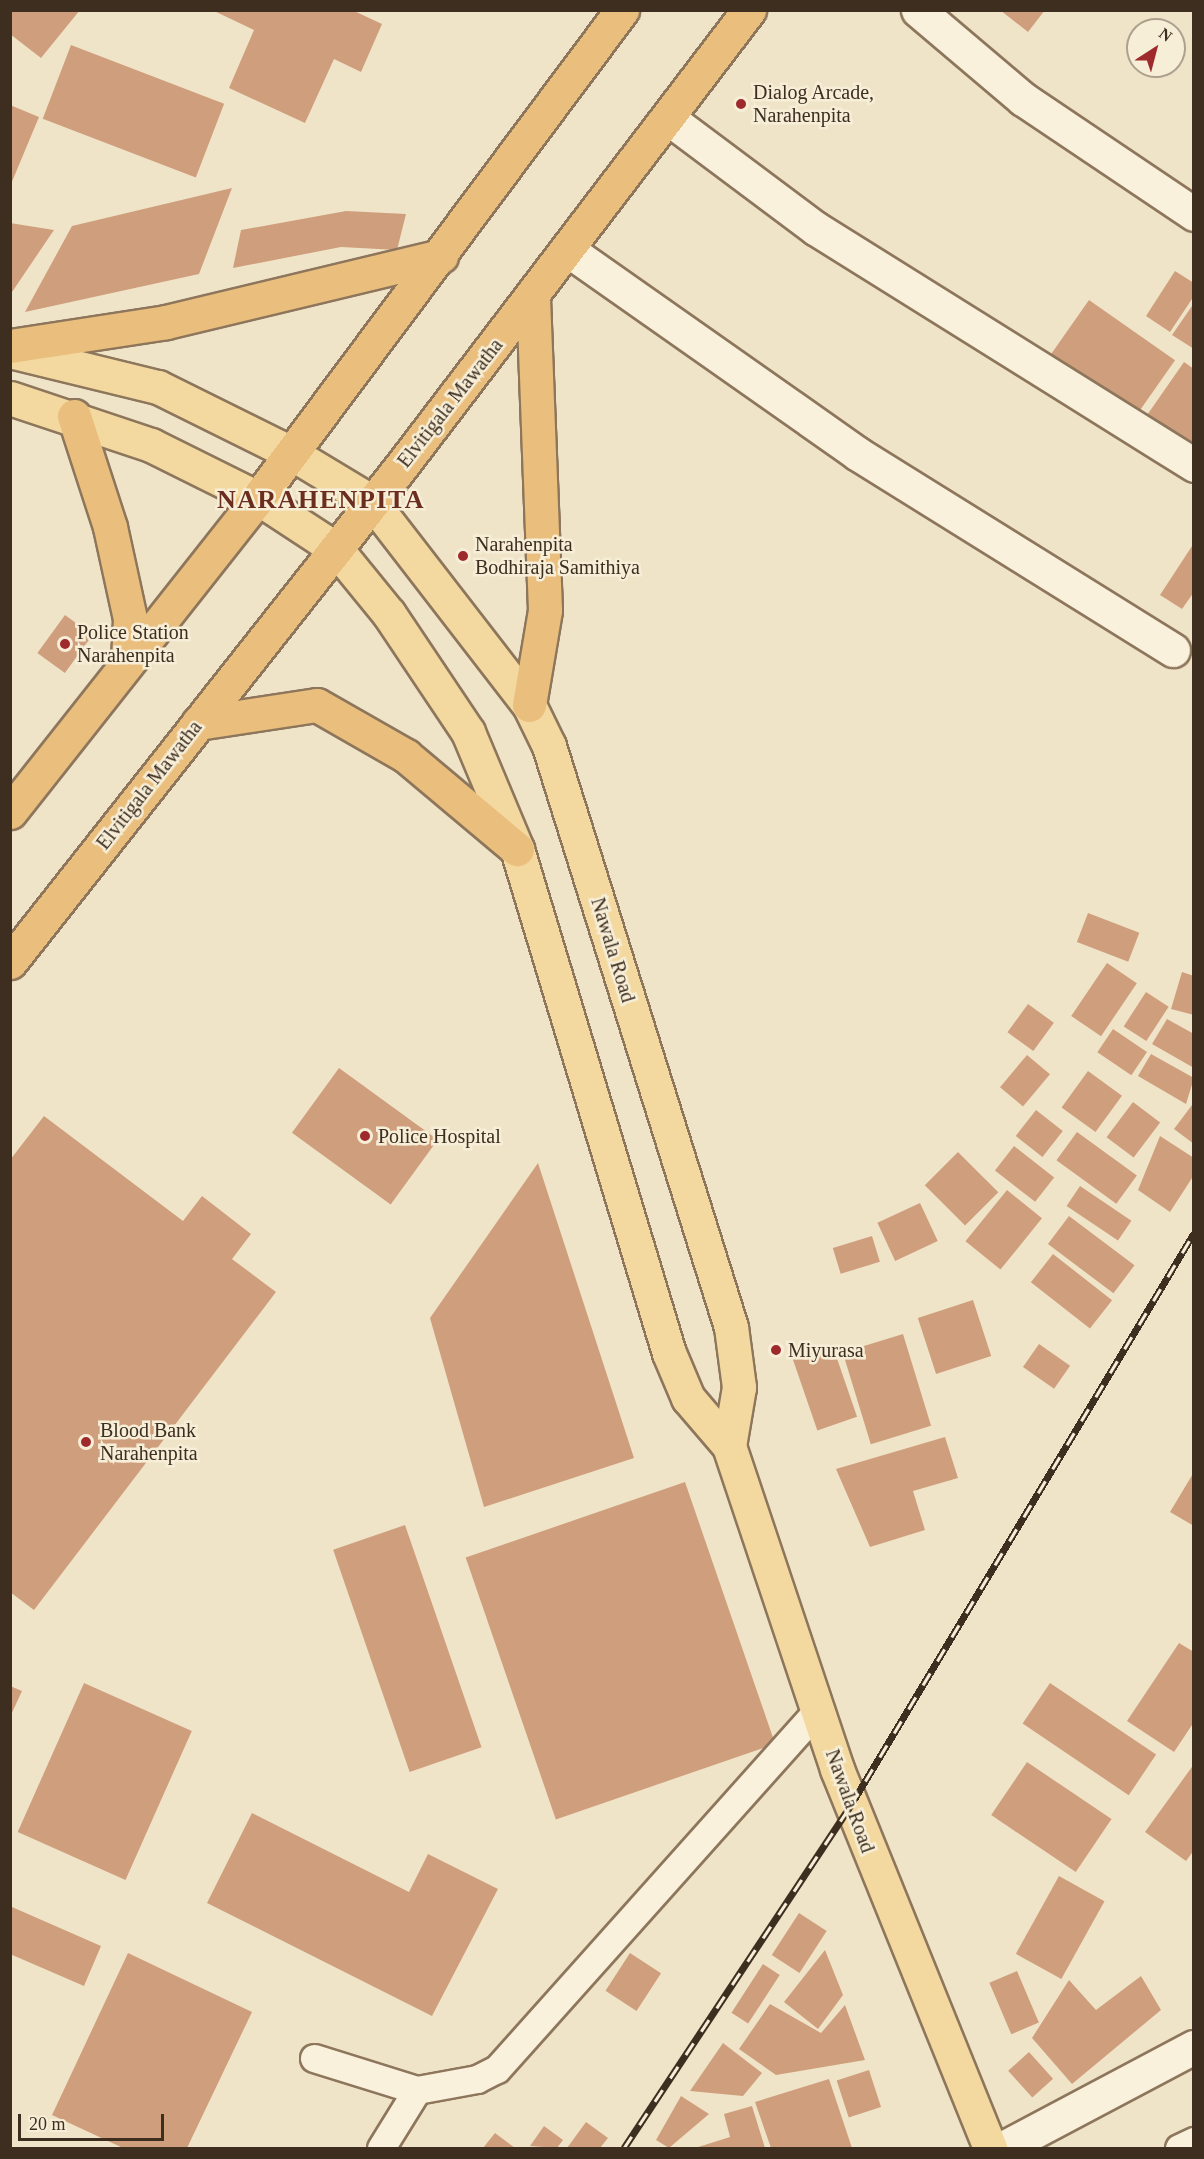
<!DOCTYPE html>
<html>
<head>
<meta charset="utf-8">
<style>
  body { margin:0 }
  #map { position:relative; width:1204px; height:2159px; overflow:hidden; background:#f0e4c8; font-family:"Times New Roman",serif }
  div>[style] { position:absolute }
  .building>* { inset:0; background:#cf9f7d; transform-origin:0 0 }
  .roads { filter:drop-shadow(2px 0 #8d765c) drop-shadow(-2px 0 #8d765c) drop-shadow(0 2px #8d765c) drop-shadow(0 -2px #8d765c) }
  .service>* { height:27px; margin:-13.5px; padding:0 13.5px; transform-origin:13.5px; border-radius:13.5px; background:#faf1dc }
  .minor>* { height:33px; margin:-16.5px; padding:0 16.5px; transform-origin:16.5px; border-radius:16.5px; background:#faf1dc }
  .primary>* { height:33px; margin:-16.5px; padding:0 16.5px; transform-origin:16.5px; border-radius:16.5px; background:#f3d9a0 }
  .trunk>* { height:33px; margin:-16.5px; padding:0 16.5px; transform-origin:16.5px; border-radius:16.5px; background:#eabe7c }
  .rail>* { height:7px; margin-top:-3.5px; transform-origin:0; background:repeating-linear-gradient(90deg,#f7eed8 0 14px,#3d2e20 0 28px); box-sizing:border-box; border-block:2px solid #3d2e20 }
  .dots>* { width:16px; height:16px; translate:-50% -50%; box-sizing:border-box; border:3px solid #f7eed8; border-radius:50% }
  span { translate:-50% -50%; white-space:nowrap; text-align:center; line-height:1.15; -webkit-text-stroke:5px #f7eed8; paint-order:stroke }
  .poi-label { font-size:20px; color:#3d2e20 }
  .left { translate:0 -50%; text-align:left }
  .street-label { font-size:20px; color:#3d2e20 }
  .district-label { font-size:26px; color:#6b2e1e; font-weight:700; letter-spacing:1.5px }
  .frame { position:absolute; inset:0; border:12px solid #3d2e20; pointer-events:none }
  .north { position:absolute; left:1126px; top:18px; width:60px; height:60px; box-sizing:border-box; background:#f7eed8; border:2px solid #ada18e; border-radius:50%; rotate:36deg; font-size:16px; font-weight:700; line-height:24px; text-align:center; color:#3d2e20 }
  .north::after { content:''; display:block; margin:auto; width:21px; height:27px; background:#9e2a2b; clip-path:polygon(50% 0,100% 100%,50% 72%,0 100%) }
  .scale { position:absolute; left:18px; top:2114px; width:146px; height:27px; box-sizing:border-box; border:3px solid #3d2e20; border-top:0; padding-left:8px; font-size:18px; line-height:21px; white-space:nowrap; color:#3d2e20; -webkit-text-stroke:4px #f7eed8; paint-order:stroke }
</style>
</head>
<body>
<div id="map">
  <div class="building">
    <div style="clip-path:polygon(10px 10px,80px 10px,41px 58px,10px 34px)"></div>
    <div style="clip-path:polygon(212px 10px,352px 10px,382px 24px,361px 72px,334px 59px,305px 123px,229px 88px,254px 30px)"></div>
    <div style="clip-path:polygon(1000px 10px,1045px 10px,1028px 32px)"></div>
    <div style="left:71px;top:45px;width:164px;height:79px;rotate:21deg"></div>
    <div style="clip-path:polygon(10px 105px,39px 117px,11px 184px,10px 184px)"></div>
    <div style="clip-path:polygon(232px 188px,199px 274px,25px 312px,72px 226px)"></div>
    <div style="clip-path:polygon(346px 211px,406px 214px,397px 250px,341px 247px,233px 268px,241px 230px)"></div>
    <div style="clip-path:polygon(10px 223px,54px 230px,10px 295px)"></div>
    <div style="clip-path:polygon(1175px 271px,1194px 283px,1194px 296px,1170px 332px,1146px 316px)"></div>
    <div style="left:1089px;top:300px;width:105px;height:66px;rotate:35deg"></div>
    <div style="clip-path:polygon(1194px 303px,1194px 349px,1172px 335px)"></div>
    <div style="clip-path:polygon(1184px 362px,1194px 369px,1194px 452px,1145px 418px)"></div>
    <div style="clip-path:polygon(1194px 543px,1194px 592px,1182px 609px,1160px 595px)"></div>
    <div style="left:65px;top:615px;width:34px;height:47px;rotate:36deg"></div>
    <div style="left:1088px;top:913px;width:55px;height:31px;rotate:21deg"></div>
    <div style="left:1107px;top:963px;width:36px;height:64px;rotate:34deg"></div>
    <div style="clip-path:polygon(1182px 972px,1194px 976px,1194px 1015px,1171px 1009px)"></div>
    <div style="left:1146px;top:992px;width:27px;height:41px;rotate:33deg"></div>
    <div style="left:1028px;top:1004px;width:32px;height:35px;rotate:36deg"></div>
    <div style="clip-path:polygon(1167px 1019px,1194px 1034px,1194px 1068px,1152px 1044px)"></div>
    <div style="left:1113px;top:1029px;width:41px;height:28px;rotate:34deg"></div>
    <div style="clip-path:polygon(1151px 1054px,1194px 1078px,1186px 1104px,1138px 1076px)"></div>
    <div style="left:1027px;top:1055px;width:30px;height:42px;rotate:40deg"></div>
    <div style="left:339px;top:1068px;width:122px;height:80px;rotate:36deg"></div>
    <div style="left:1088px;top:1071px;width:42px;height:45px;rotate:36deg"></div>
    <div style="left:1133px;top:1102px;width:34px;height:44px;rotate:37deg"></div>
    <div style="clip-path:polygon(1192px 1105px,1194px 1107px,1194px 1144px,1174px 1129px)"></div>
    <div style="left:1036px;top:1110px;width:34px;height:33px;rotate:38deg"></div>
    <div style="clip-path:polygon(44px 1116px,183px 1221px,202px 1196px,251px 1234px,232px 1259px,276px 1292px,34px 1610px,10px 1592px,10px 1160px)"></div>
    <div style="left:1077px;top:1132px;width:74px;height:35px;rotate:36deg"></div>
    <div style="clip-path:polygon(1160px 1136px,1194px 1158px,1194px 1175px,1170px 1212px,1138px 1190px)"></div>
    <div style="left:1014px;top:1146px;width:51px;height:31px;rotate:38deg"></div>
    <div style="left:958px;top:1152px;width:57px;height:47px;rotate:45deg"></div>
    <div style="clip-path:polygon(538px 1163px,634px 1458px,484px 1507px,430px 1318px)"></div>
    <div style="left:1080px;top:1186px;width:62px;height:24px;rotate:34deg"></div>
    <div style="left:1007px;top:1190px;width:45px;height:66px;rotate:39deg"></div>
    <div style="left:920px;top:1203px;width:42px;height:47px;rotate:65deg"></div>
    <div style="left:1069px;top:1216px;width:82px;height:35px;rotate:37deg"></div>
    <div style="left:872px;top:1236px;width:27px;height:41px;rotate:73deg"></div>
    <div style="left:1053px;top:1254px;width:75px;height:36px;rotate:38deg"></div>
    <div style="left:973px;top:1300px;width:59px;height:58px;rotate:72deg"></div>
    <div style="left:903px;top:1334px;width:96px;height:63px;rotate:73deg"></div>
    <div style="left:832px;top:1344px;width:77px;height:42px;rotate:71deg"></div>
    <div style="left:1039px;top:1344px;width:38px;height:28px;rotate:35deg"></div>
    <div style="clip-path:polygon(945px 1437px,958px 1478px,913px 1491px,925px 1530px,870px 1547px,836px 1469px)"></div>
    <div style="clip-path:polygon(1194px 1472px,1194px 1526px,1170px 1512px)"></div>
    <div style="left:685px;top:1482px;width:277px;height:232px;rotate:71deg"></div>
    <div style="left:405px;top:1525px;width:235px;height:76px;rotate:71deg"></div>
    <div style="clip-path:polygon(1179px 1643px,1194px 1652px,1194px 1722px,1174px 1752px,1127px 1721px)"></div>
    <div style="left:84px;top:1683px;width:118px;height:163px;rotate:24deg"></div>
    <div style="left:1050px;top:1683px;width:128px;height:49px;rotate:34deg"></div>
    <div style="clip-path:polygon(10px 1686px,22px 1691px,10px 1717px)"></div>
    <div style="left:1027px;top:1762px;width:102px;height:64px;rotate:34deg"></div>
    <div style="clip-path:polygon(1194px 1764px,1194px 1850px,1186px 1861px,1145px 1832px)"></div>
    <div style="clip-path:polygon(252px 1813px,409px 1892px,428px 1854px,498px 1889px,432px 2016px,207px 1903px)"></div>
    <div style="left:1059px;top:1876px;width:52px;height:89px;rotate:29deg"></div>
    <div style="clip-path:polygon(12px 1907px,101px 1946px,84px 1986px,10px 1954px)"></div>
    <div style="left:799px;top:1913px;width:33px;height:50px;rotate:33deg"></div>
    <div style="clip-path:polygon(825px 1950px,843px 1995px,818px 2029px,784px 2002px)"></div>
    <div style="clip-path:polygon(128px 1953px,252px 2012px,187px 2148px,123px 2148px,52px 2115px)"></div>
    <div style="left:630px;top:1953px;width:37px;height:45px;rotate:33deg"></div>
    <div style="left:763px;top:1964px;width:20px;height:58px;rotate:33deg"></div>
    <div style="left:1017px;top:1971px;width:56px;height:30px;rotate:67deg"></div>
    <div style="clip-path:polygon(1141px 1976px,1161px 2010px,1072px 2084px,1032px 2038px,1069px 1980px,1096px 2010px)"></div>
    <div style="clip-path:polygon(770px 2004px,821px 2033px,845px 2005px,865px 2060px,776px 2075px,739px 2049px)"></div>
    <div style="clip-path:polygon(723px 2043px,762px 2073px,743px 2096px,690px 2091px)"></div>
    <div style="left:1029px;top:2052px;width:36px;height:28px;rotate:48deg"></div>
    <div style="left:869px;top:2070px;width:39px;height:34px;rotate:72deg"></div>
    <div style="clip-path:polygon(829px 2079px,852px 2148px,771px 2148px,755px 2102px)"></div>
    <div style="clip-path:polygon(681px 2096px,709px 2114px,669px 2148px,656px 2140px)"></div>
    <div style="clip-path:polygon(752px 2106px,765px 2148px,695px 2148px,730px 2137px,724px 2114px)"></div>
    <div style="clip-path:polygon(586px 2122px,608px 2138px,600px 2148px,567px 2148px)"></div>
    <div style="clip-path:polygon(544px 2126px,563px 2140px,557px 2148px,530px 2146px)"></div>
    <div style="clip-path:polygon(495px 2133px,515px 2148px,483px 2148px)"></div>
  </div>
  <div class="roads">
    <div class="service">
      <div style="left:314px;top:2058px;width:108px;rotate:17.3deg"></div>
      <div style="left:417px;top:2090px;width:61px;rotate:-10.4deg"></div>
      <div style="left:477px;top:2079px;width:22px;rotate:-27deg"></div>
      <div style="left:497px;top:2069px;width:482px;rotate:-48.2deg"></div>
      <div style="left:381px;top:2148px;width:68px;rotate:-58.2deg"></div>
      <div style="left:1179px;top:2148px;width:17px;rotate:-25deg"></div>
    </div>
    <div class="minor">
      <div style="left:918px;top:10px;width:138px;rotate:40.3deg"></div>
      <div style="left:1023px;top:99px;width:206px;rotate:33.9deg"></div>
      <div style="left:668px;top:118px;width:184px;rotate:36.8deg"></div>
      <div style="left:815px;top:228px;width:447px;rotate:32deg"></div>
      <div style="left:568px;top:250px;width:355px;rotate:35.1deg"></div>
      <div style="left:858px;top:454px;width:371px;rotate:31.9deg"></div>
      <div style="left:1003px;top:2148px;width:216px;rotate:-27.9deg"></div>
    </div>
    <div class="primary">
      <div style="left:10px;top:351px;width:152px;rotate:13.7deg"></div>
      <div style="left:158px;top:387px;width:148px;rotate:26.4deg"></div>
      <div style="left:291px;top:453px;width:95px;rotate:31.2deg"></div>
      <div style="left:372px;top:502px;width:257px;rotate:52.3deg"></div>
      <div style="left:529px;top:705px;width:46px;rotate:64deg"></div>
      <div style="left:549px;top:746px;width:609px;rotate:72.61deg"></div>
      <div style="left:731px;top:1327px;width:61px;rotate:82.4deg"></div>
      <div style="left:739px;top:1387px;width:60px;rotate:99.6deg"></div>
      <div style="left:10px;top:398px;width:149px;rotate:18.4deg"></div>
      <div style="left:151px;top:445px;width:119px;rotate:26.4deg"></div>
      <div style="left:258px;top:498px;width:93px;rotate:33.2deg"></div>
      <div style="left:336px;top:549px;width:84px;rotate:50.8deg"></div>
      <div style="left:389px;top:614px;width:142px;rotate:56.2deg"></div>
      <div style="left:468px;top:732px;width:127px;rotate:67.3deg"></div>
      <div style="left:517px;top:849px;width:526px;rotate:73.22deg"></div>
      <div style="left:669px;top:1353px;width:49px;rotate:67.1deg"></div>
      <div style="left:688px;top:1398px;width:63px;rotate:49.5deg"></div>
      <div style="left:729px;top:1446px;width:341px;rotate:71.5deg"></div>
      <div style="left:837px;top:1769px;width:409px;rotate:68deg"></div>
    </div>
    <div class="trunk">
      <div style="left:10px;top:346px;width:158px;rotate:-8.7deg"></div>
      <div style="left:166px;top:322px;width:283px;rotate:-13.5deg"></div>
      <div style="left:74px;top:416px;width:117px;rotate:72deg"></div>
      <div style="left:110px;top:527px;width:94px;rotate:77.7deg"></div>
      <div style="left:130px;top:619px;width:41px;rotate:92.8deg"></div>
      <div style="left:529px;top:705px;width:96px;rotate:-80.4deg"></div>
      <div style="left:545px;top:610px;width:314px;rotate:-92.2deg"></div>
      <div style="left:198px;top:723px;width:120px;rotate:-8.6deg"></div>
      <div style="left:317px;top:705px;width:103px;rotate:29.8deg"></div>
      <div style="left:406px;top:756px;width:145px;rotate:40deg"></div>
      <div style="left:10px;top:812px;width:400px;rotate:-51.7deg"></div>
      <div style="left:258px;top:498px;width:609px;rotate:-53.28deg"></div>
      <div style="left:10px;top:962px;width:634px;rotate:-51.72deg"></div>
      <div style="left:403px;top:464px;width:571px;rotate:-52.69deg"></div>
    </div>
  </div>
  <div class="rail">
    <div style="left:624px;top:2148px;width:411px;rotate:-56.5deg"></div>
    <div style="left:851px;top:1805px;width:667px;rotate:-59.05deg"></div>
  </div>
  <div class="dots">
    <div style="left:741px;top:104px;background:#9e2a2b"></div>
    <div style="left:463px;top:556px;background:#9e2a2b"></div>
    <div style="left:65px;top:644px;background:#9e2a2b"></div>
    <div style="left:365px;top:1136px;background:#9e2a2b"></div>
    <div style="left:776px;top:1350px;background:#9e2a2b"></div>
    <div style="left:86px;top:1442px;background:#9e2a2b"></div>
  </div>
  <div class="poi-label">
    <span class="left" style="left:753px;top:104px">Dialog Arcade,<br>Narahenpita</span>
    <span class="left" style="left:475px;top:556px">Narahenpita<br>Bodhiraja Samithiya</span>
    <span class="left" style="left:77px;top:644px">Police Station<br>Narahenpita</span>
    <span class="left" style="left:378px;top:1136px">Police Hospital</span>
    <span class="left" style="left:788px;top:1350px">Miyurasa</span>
    <span class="left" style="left:100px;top:1442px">Blood Bank<br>Narahenpita</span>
  </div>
  <div class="street-label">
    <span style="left:450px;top:403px;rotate:-52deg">Elvitigala Mawatha</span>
    <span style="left:149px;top:785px;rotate:-52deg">Elvitigala Mawatha</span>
    <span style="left:613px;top:950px;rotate:73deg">Nawala Road</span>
    <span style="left:850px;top:1801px;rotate:70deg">Nawala Road</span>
  </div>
  <div class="district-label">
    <span style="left:321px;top:500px">NARAHENPITA</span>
  </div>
  <div class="frame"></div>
  <div class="north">N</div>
  <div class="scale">20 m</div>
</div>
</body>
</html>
